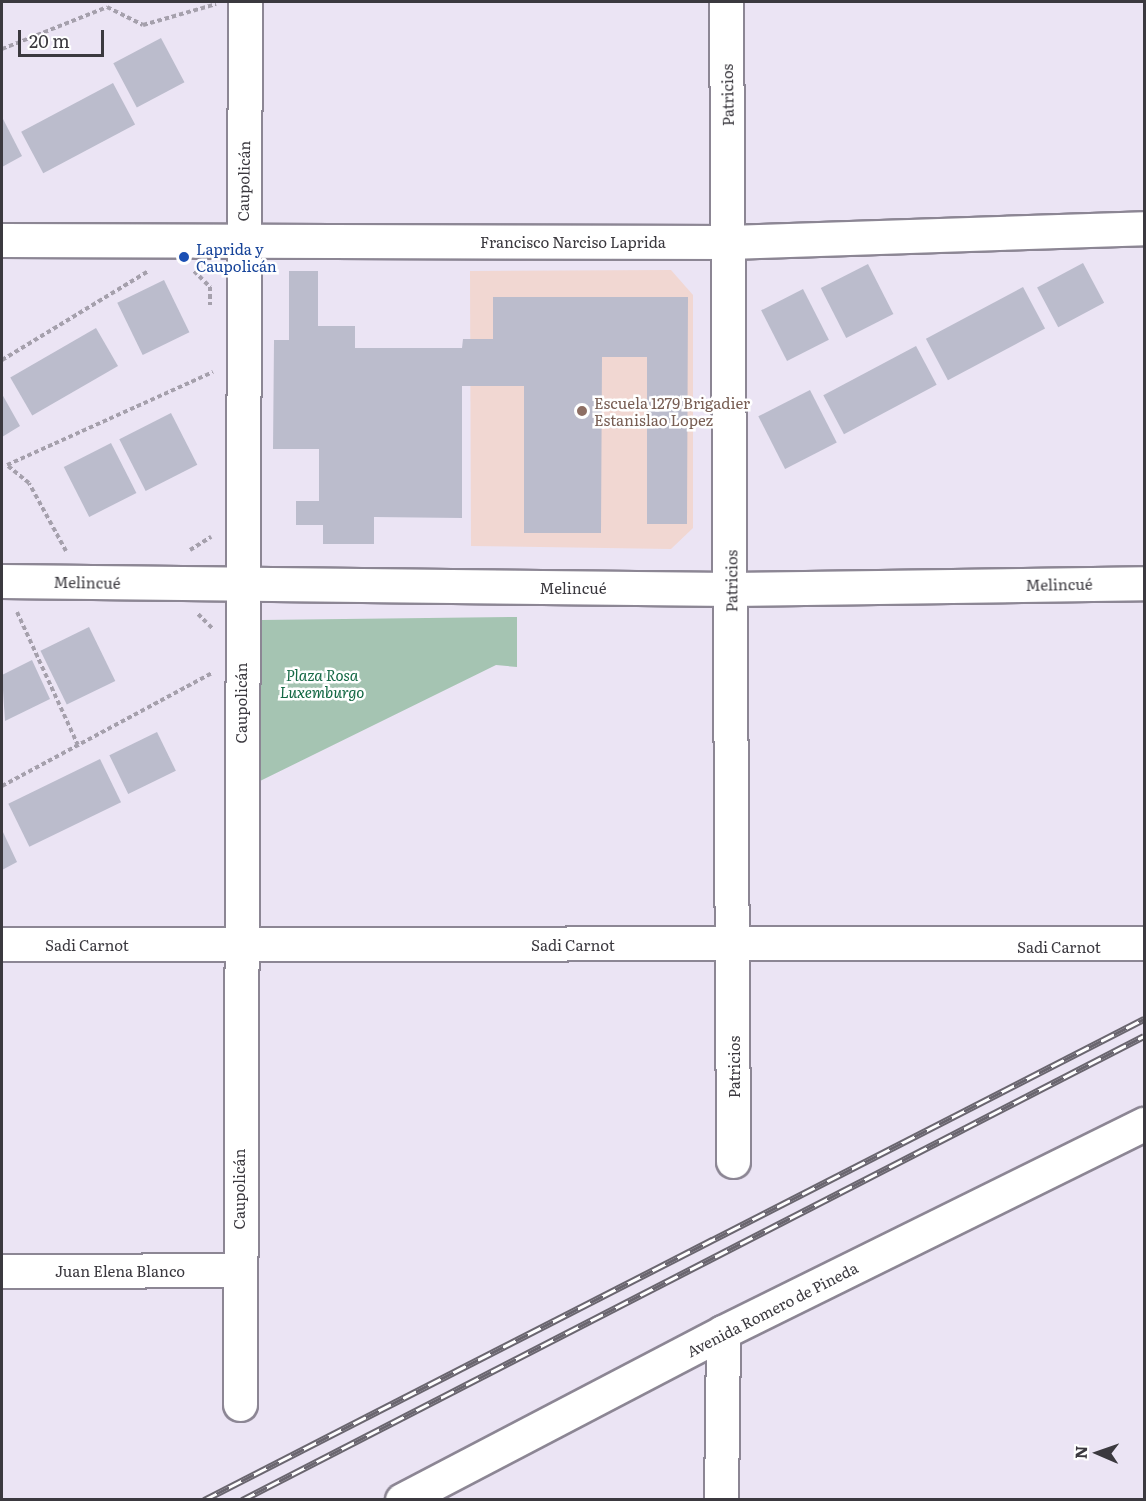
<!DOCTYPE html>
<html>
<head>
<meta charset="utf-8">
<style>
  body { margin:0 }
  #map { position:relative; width:1146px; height:1501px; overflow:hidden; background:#ebe4f4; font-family:Literata,serif }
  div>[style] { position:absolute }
  .education>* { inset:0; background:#f1d7d2 }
  .green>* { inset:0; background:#a5c4b2 }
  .building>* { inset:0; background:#bbbccc; transform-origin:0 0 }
  .path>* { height:4px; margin-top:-2px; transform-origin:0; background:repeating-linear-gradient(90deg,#a5a0ac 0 4.5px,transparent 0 7.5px) }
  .roads { filter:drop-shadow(2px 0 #8c8694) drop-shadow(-2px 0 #8c8694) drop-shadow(0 2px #8c8694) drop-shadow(0 -2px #8c8694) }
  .minor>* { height:33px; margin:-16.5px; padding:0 16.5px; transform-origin:16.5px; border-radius:16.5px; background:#fff }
  .rail>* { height:7px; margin-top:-3.5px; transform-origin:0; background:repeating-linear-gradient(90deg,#fff 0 14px,#6a666f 0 28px); box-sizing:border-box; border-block:2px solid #6a666f }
  .dots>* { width:16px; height:16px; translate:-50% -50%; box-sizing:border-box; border:3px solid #fff; border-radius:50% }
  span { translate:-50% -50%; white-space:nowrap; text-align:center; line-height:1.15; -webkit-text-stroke:5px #fff; paint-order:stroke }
  .street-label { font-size:15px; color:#3b393f }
  .transit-label { font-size:15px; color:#164399 }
  .left { translate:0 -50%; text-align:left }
  .education-label { font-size:15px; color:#785e54 }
  .park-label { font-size:15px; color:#136743; font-style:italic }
  .frame { position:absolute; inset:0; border:3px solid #3b393f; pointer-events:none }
  .north { position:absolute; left:1068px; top:1423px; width:60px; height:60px; -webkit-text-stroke:4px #fff; paint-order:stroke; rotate:272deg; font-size:16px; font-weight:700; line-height:24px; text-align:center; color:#3b393f }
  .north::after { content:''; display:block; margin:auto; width:21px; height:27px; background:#3b393f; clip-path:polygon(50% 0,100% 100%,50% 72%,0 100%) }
  .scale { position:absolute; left:18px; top:30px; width:86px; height:27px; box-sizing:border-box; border:3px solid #3b393f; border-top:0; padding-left:8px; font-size:18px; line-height:21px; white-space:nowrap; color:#3b393f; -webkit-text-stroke:4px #fff; paint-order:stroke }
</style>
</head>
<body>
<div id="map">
  <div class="education">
    <div style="clip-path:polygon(671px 270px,693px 295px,693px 528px,671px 549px,471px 546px,470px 271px)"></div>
  </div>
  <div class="green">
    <div style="clip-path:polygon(517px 617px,517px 667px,496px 665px,258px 782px,261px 620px)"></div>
  </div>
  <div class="building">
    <div style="left:161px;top:38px;width:50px;height:54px;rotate:62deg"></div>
    <div style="left:113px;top:83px;width:47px;height:104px;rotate:62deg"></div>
    <div style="clip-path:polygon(2px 117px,22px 156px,2px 167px)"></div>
    <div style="left:1083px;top:263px;width:45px;height:52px;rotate:62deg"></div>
    <div style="left:868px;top:264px;width:56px;height:53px;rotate:63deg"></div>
    <div style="clip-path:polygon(289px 271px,318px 271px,318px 326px,355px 326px,355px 348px,462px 348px,463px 339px,493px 339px,493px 297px,688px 297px,687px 524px,647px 524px,647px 357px,602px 357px,601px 533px,524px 533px,524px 386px,462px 386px,462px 518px,374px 517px,374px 544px,323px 544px,323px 525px,296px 525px,296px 501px,319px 501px,319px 449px,273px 449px,274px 340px,289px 340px)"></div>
    <div style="left:164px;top:280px;width:58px;height:52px;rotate:64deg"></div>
    <div style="left:1023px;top:287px;width:47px;height:110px;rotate:62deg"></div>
    <div style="left:803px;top:289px;width:57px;height:47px;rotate:63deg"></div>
    <div style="left:96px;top:328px;width:44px;height:99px;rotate:60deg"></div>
    <div style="left:916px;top:346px;width:44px;height:105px;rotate:62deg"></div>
    <div style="left:810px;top:390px;width:59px;height:58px;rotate:63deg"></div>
    <div style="clip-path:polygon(2px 394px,20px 426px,2px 437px)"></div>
    <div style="left:171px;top:413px;width:58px;height:58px;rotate:63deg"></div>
    <div style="left:111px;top:443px;width:56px;height:53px;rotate:63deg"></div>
    <div style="left:89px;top:627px;width:60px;height:54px;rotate:64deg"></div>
    <div style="clip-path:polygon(32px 660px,50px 699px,5px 721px,2px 675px)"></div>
    <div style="left:157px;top:732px;width:43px;height:53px;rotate:64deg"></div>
    <div style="left:100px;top:759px;width:48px;height:102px;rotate:64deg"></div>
    <div style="clip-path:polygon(2px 830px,17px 862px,2px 870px)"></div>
  </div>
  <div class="path">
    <div style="left:2px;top:49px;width:113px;rotate:-21.8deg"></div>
    <div style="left:107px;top:7px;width:40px;rotate:26.6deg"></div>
    <div style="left:143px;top:25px;width:76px;rotate:-16deg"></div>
    <div style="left:194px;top:271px;width:23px;rotate:45deg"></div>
    <div style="left:210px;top:287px;width:18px;rotate:90deg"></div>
    <div style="left:2px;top:360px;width:170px;rotate:-31.3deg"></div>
    <div style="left:190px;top:550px;width:25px;rotate:-32deg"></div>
    <div style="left:66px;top:551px;width:77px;rotate:-118.6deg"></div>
    <div style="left:29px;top:483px;width:28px;rotate:-141deg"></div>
    <div style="left:7px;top:465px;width:226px;rotate:-24.3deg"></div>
    <div style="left:17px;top:612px;width:146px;rotate:65.4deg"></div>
    <div style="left:198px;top:614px;width:20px;rotate:45deg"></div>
    <div style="left:2px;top:786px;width:238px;rotate:-28.3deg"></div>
  </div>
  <div class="roads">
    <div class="minor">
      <div style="left:726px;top:2px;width:1159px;rotate:89.65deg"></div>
      <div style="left:2px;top:240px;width:727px;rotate:0.16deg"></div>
      <div style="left:729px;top:242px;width:415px;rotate:-1.9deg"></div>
      <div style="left:2px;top:581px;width:729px;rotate:0.63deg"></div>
      <div style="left:731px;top:589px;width:413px;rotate:-0.8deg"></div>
      <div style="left:2px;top:944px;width:1142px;rotate:-0.05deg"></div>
      <div style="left:2px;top:1271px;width:237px;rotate:-0.2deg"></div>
      <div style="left:240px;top:1404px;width:1402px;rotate:-89.8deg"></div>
      <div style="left:402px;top:1500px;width:362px;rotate:-27.6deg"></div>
      <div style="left:723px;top:1332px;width:470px;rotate:-26.3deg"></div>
      <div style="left:721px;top:1500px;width:168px;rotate:-89.3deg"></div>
    </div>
  </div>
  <div class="rail">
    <div style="left:204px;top:1500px;width:1056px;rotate:-27.1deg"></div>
    <div style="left:242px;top:1500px;width:1014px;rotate:-27.22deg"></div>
  </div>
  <div class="dots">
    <div style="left:184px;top:257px;background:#1a4fb4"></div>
    <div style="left:582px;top:411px;background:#8d6e63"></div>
  </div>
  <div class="street-label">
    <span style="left:727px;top:95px;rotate:-91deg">Patricios</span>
    <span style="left:243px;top:181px;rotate:-89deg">Caupolicán</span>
    <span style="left:573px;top:242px">Francisco Narciso Laprida</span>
    <span style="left:731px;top:581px;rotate:-90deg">Patricios</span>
    <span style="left:87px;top:582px;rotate:1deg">Melincué</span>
    <span style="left:1059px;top:584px;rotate:-1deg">Melincué</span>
    <span style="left:573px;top:588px">Melincué</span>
    <span style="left:241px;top:703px;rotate:-90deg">Caupolicán</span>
    <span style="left:87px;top:945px">Sadi Carnot</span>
    <span style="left:573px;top:945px">Sadi Carnot</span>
    <span style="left:1059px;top:947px">Sadi Carnot</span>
    <span style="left:734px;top:1067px;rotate:-90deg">Patricios</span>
    <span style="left:239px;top:1189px;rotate:-90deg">Caupolicán</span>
    <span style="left:120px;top:1271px">Juan Elena Blanco</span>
    <span style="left:772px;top:1309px;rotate:-27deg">Avenida Romero de Pineda</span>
  </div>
  <div class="transit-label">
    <span class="left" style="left:196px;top:257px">Laprida y<br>Caupolicán</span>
  </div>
  <div class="education-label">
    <span class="left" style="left:594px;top:411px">Escuela 1279 Brigadier<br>Estanislao Lopez</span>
  </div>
  <div class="park-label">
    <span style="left:322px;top:683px">Plaza Rosa<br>Luxemburgo</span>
  </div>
  <div class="frame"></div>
  <div class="north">N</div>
  <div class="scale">20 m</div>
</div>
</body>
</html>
